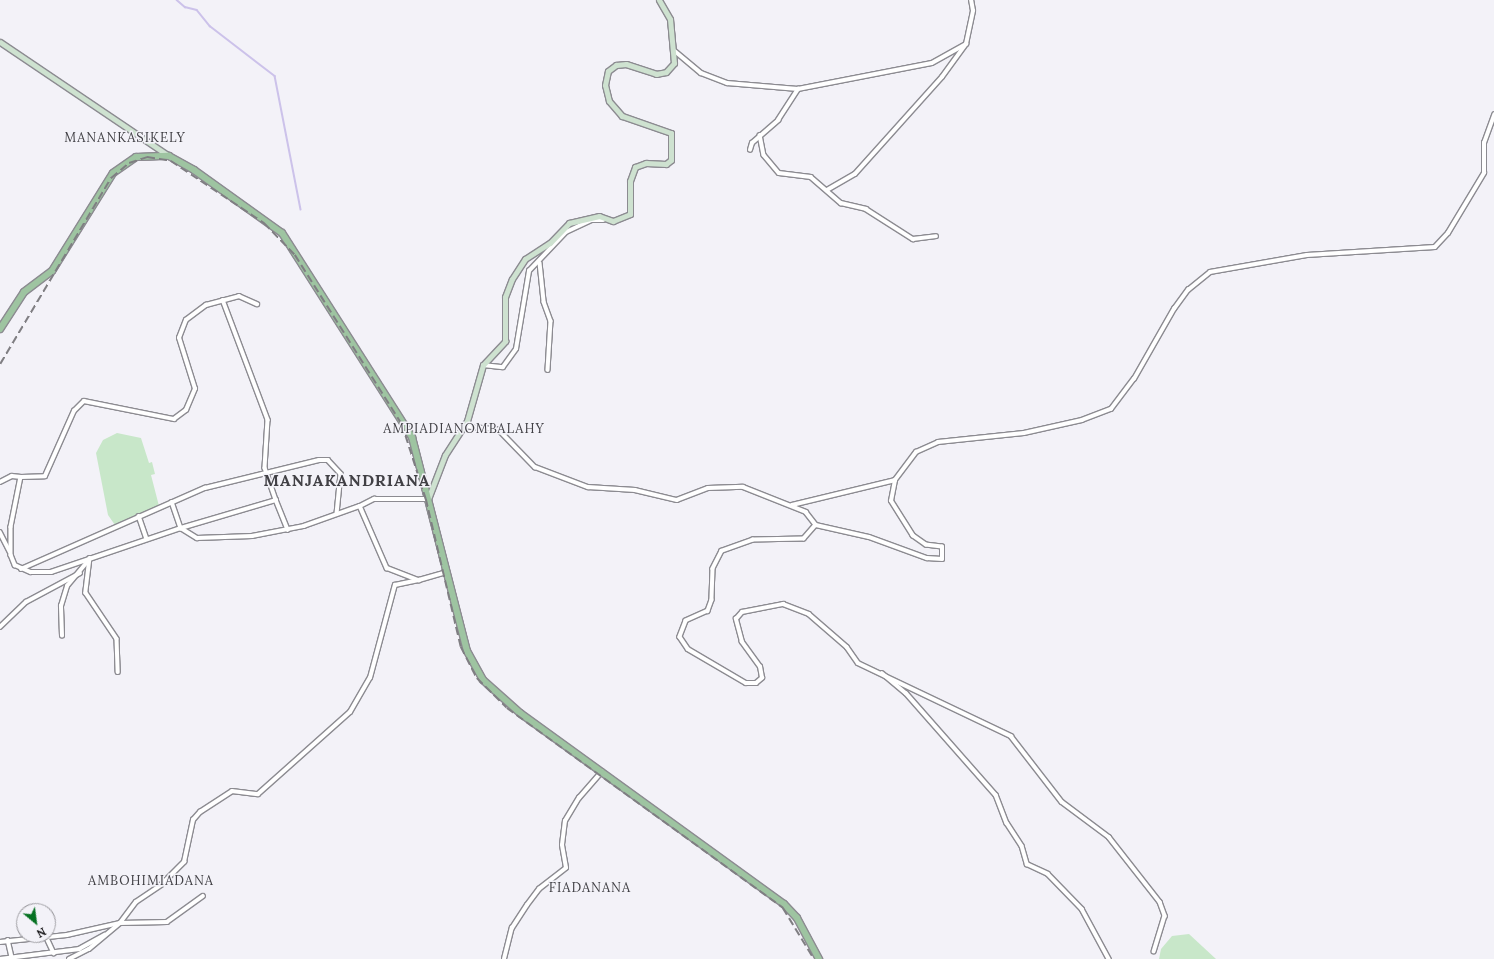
<!DOCTYPE html>
<html>
<head>
<meta charset="utf-8">
<style>
  body { margin:0 }
  #map { position:relative; width:1494px; height:959px; overflow:hidden; background:#f3f2f8; font-family:Lora,serif }
  div>[style] { position:absolute }
  .green>* { inset:0; background:#c8e7c9 }
  .stream>* { height:1.5px; margin:-0.75px; padding:0 0.75px; transform-origin:0.75px; border-radius:0.75px; background:#ccc2ea }
  .roads { filter:drop-shadow(1px 0 #8c8b91) drop-shadow(-1px 0 #8c8b91) drop-shadow(0 1px #8c8b91) drop-shadow(0 -1px #8c8b91) }
  .street>* { height:3.5px; margin:-1.75px; padding:0 1.75px; transform-origin:1.75px; border-radius:1.75px; background:#fff }
  .secondary>* { height:5px; margin:-2.5px; padding:0 2.5px; transform-origin:2.5px; border-radius:2.5px; background:#cee2d0 }
  .primary>* { height:6px; margin:-3px; padding:0 3px; transform-origin:3px; border-radius:3px; background:#9ec4a1 }
  .rail>* { height:1.5px; margin-top:-0.75px; transform-origin:0; background:repeating-linear-gradient(90deg,#7f7e82 0 8px,transparent 0 12px) }
  span { translate:-50% -50%; white-space:nowrap; text-align:center; line-height:1.15; -webkit-text-stroke:3px #f3f2f8; paint-order:stroke }
  .neighbourhood-label { font-size:13px; color:#414045; letter-spacing:1px }
  .district-label { font-size:16px; color:#414045; font-weight:700; letter-spacing:1px }
  .north { position:absolute; left:16px; top:903px; width:40px; height:40px; box-sizing:border-box; background:#f3f2f8; border:1px solid #97969b; border-radius:50%; rotate:151deg; font-size:11px; font-weight:700; line-height:16px; text-align:center; color:#0e0d0f }
  .north::after { content:''; display:block; margin:auto; width:14px; height:18px; background:#067122; clip-path:polygon(50% 0,100% 100%,50% 72%,0 100%) }
</style>
</head>
<body>
<div id="map">
  <div class="green">
    <div style="clip-path:polygon(117px 433px,141px 438px,149px 463px,152px 462px,155px 474px,151px 475px,159px 506px,115px 525px,108px 515px,96px 453px,103px 440px)"></div>
    <div style="clip-path:polygon(1189px 934px,1216px 959px,1159px 959px,1161px 949px,1172px 936px)"></div>
  </div>
  <div class="stream">
    <div style="left:177px;top:0;width:11px;rotate:41deg"></div>
    <div style="left:185px;top:7px;width:12px;rotate:14deg"></div>
    <div style="left:197px;top:10px;width:21px;rotate:51deg"></div>
    <div style="left:210px;top:26px;width:82px;rotate:37.6deg"></div>
    <div style="left:275px;top:76px;width:136px;rotate:79deg"></div>
  </div>
  <div class="roads">
    <div class="street">
      <div style="left:675px;top:51px;width:34px;rotate:40deg"></div>
      <div style="left:701px;top:73px;width:28px;rotate:21deg"></div>
      <div style="left:727px;top:83px;width:71px;rotate:4.8deg"></div>
      <div style="left:798px;top:89px;width:136px;rotate:-11deg"></div>
      <div style="left:932px;top:63px;width:39px;rotate:-29deg"></div>
      <div style="left:760px;top:135px;width:20px;rotate:79deg"></div>
      <div style="left:764px;top:155px;width:23px;rotate:50deg"></div>
      <div style="left:779px;top:173px;width:32px;rotate:7deg"></div>
      <div style="left:811px;top:177px;width:40px;rotate:41deg"></div>
      <div style="left:841px;top:203px;width:26px;rotate:13deg"></div>
      <div style="left:866px;top:209px;width:56px;rotate:32.6deg"></div>
      <div style="left:913px;top:239px;width:23px;rotate:-7deg"></div>
      <div style="left:750px;top:150px;width:7px;rotate:-74deg"></div>
      <div style="left:752px;top:143px;width:35px;rotate:-41deg"></div>
      <div style="left:778px;top:120px;width:37px;rotate:-57deg"></div>
      <div style="left:827px;top:190px;width:32px;rotate:-30deg"></div>
      <div style="left:855px;top:174px;width:130px;rotate:-48.1deg"></div>
      <div style="left:942px;top:77px;width:41px;rotate:-54deg"></div>
      <div style="left:966px;top:44px;width:34px;rotate:-78deg"></div>
      <div style="left:973px;top:11px;width:11px;rotate:-100deg"></div>
      <div style="left:540px;top:263px;width:39px;rotate:84deg"></div>
      <div style="left:544px;top:302px;width:20px;rotate:70deg"></div>
      <div style="left:551px;top:321px;width:49px;rotate:93.5deg"></div>
      <div style="left:223px;top:300px;width:128px;rotate:69.4deg"></div>
      <div style="left:268px;top:420px;width:48px;rotate:93.6deg"></div>
      <div style="left:265px;top:468px;width:34px;rotate:71deg"></div>
      <div style="left:483px;top:365px;width:20px;rotate:6deg"></div>
      <div style="left:503px;top:367px;width:22px;rotate:-54deg"></div>
      <div style="left:516px;top:349px;width:79px;rotate:-80.5deg"></div>
      <div style="left:529px;top:271px;width:54px;rotate:-46.5deg"></div>
      <div style="left:566px;top:232px;width:29px;rotate:-25deg"></div>
      <div style="left:592px;top:220px;width:11px"></div>
      <div style="left:463px;top:426px;width:36px;rotate:6deg"></div>
      <div style="left:499px;top:430px;width:52px;rotate:45.8deg"></div>
      <div style="left:535px;top:467px;width:57px;rotate:20.7deg"></div>
      <div style="left:588px;top:487px;width:47px;rotate:3.7deg"></div>
      <div style="left:635px;top:490px;width:43px;rotate:13.4deg"></div>
      <div style="left:677px;top:500px;width:33px;rotate:-21deg"></div>
      <div style="left:708px;top:488px;width:35px;rotate:-2deg"></div>
      <div style="left:743px;top:487px;width:68px;rotate:21.6deg"></div>
      <div style="left:806px;top:512px;width:16px;rotate:52deg"></div>
      <div style="left:816px;top:525px;width:18px;rotate:131deg"></div>
      <div style="left:804px;top:539px;width:51px;rotate:178.9deg"></div>
      <div style="left:753px;top:540px;width:33px;rotate:160deg"></div>
      <div style="left:722px;top:551px;width:20px;rotate:117deg"></div>
      <div style="left:713px;top:569px;width:31px;rotate:92deg"></div>
      <div style="left:712px;top:600px;width:12px;rotate:110deg"></div>
      <div style="left:708px;top:611px;width:24px;rotate:156deg"></div>
      <div style="left:686px;top:621px;width:17px;rotate:111deg"></div>
      <div style="left:680px;top:637px;width:14px;rotate:56deg"></div>
      <div style="left:688px;top:649px;width:67px;rotate:30.4deg"></div>
      <div style="left:746px;top:683px;width:10px"></div>
      <div style="left:756px;top:683px;width:8px;rotate:-40deg"></div>
      <div style="left:762px;top:678px;width:11px;rotate:-100deg"></div>
      <div style="left:760px;top:667px;width:31px;rotate:-126deg"></div>
      <div style="left:742px;top:642px;width:24px;rotate:-105deg"></div>
      <div style="left:736px;top:619px;width:9px;rotate:-49deg"></div>
      <div style="left:742px;top:612px;width:42px;rotate:-11deg"></div>
      <div style="left:783px;top:604px;width:28px;rotate:21deg"></div>
      <div style="left:809px;top:614px;width:50px;rotate:41deg"></div>
      <div style="left:847px;top:647px;width:19px;rotate:55deg"></div>
      <div style="left:858px;top:663px;width:170px;rotate:25.5deg"></div>
      <div style="left:1011px;top:736px;width:83px;rotate:52.3deg"></div>
      <div style="left:1062px;top:802px;width:59px;rotate:36.7deg"></div>
      <div style="left:1109px;top:837px;width:83px;rotate:51.9deg"></div>
      <div style="left:1160px;top:902px;width:15px;rotate:70deg"></div>
      <div style="left:1165px;top:916px;width:37px;rotate:107deg"></div>
      <div style="left:21px;top:477px;width:24px;rotate:-2deg"></div>
      <div style="left:45px;top:476px;width:71px;rotate:-66deg"></div>
      <div style="left:74px;top:411px;width:14px;rotate:-45deg"></div>
      <div style="left:84px;top:401px;width:92px;rotate:11.3deg"></div>
      <div style="left:174px;top:419px;width:15px;rotate:-37deg"></div>
      <div style="left:186px;top:410px;width:23px;rotate:-67deg"></div>
      <div style="left:195px;top:389px;width:53px;rotate:-107.4deg"></div>
      <div style="left:179px;top:338px;width:19px;rotate:-69deg"></div>
      <div style="left:186px;top:320px;width:25px;rotate:-37deg"></div>
      <div style="left:206px;top:305px;width:34px;rotate:-15deg"></div>
      <div style="left:239px;top:296px;width:20px;rotate:24deg"></div>
      <div style="left:0;top:482px;width:13px;rotate:-27deg"></div>
      <div style="left:12px;top:476px;width:9px;rotate:6deg"></div>
      <div style="left:21px;top:477px;width:51px;rotate:101.3deg"></div>
      <div style="left:11px;top:527px;width:28px;rotate:90deg"></div>
      <div style="left:11px;top:555px;width:11px;rotate:68deg"></div>
      <div style="left:15px;top:565px;width:17px;rotate:24deg"></div>
      <div style="left:31px;top:572px;width:20px"></div>
      <div style="left:51px;top:572px;width:137px;rotate:-18.7deg"></div>
      <div style="left:181px;top:528px;width:19px;rotate:32deg"></div>
      <div style="left:197px;top:538px;width:55px;rotate:-2.1deg"></div>
      <div style="left:252px;top:536px;width:53px;rotate:-10.9deg"></div>
      <div style="left:304px;top:526px;width:59px;rotate:-19.7deg"></div>
      <div style="left:360px;top:506px;width:68px;rotate:66.5deg"></div>
      <div style="left:387px;top:568px;width:34px;rotate:21deg"></div>
      <div style="left:419px;top:580px;width:29px;rotate:-16deg"></div>
      <div style="left:172px;top:502px;width:28px;rotate:71deg"></div>
      <div style="left:181px;top:528px;width:99px;rotate:-16.4deg"></div>
      <div style="left:276px;top:500px;width:32px;rotate:68deg"></div>
      <div style="left:792px;top:505px;width:106px;rotate:-13.6deg"></div>
      <div style="left:360px;top:506px;width:16px;rotate:-27deg"></div>
      <div style="left:374px;top:499px;width:54px"></div>
      <div style="left:139px;top:516px;width:24px;rotate:71deg"></div>
      <div style="left:816px;top:525px;width:54px;rotate:12.8deg"></div>
      <div style="left:869px;top:537px;width:62px;rotate:19.9deg"></div>
      <div style="left:927px;top:558px;width:15px;rotate:4deg"></div>
      <div style="left:942px;top:559px;width:12px;rotate:-90deg"></div>
      <div style="left:942px;top:547px;width:16px;rotate:-173deg"></div>
      <div style="left:926px;top:545px;width:16px;rotate:-145deg"></div>
      <div style="left:913px;top:536px;width:41px;rotate:-122.2deg"></div>
      <div style="left:891px;top:501px;width:21px;rotate:-79deg"></div>
      <div style="left:895px;top:480px;width:35px;rotate:-53deg"></div>
      <div style="left:916px;top:452px;width:24px;rotate:-24deg"></div>
      <div style="left:938px;top:442px;width:86px;rotate:-6deg"></div>
      <div style="left:1024px;top:433px;width:59px;rotate:-12.6deg"></div>
      <div style="left:1082px;top:420px;width:31px;rotate:-21deg"></div>
      <div style="left:1111px;top:409px;width:38px;rotate:-53deg"></div>
      <div style="left:1134px;top:379px;width:81px;rotate:-60.3deg"></div>
      <div style="left:1174px;top:309px;width:24px;rotate:-54deg"></div>
      <div style="left:1188px;top:290px;width:28px;rotate:-39deg"></div>
      <div style="left:1210px;top:272px;width:98px;rotate:-9.9deg"></div>
      <div style="left:1307px;top:255px;width:128px;rotate:-3.6deg"></div>
      <div style="left:1435px;top:247px;width:19px;rotate:-47deg"></div>
      <div style="left:1448px;top:233px;width:70px;rotate:-59deg"></div>
      <div style="left:1484px;top:173px;width:30px;rotate:-90deg"></div>
      <div style="left:1484px;top:143px;width:30px;rotate:-70deg"></div>
      <div style="left:0;top:532px;width:22px;rotate:63deg"></div>
      <div style="left:90px;top:558px;width:35px;rotate:97deg"></div>
      <div style="left:86px;top:593px;width:55px;rotate:56deg"></div>
      <div style="left:117px;top:639px;width:33px;rotate:88deg"></div>
      <div style="left:21px;top:569px;width:201px;rotate:-23.8deg"></div>
      <div style="left:205px;top:488px;width:117px;rotate:-13.8deg"></div>
      <div style="left:319px;top:460px;width:9px"></div>
      <div style="left:328px;top:460px;width:19px;rotate:47deg"></div>
      <div style="left:341px;top:474px;width:40px;rotate:95.7deg"></div>
      <div style="left:0;top:627px;width:36px;rotate:-44deg"></div>
      <div style="left:26px;top:602px;width:61px;rotate:-28.2deg"></div>
      <div style="left:62px;top:636px;width:30px;rotate:-92deg"></div>
      <div style="left:61px;top:606px;width:21px;rotate:-73deg"></div>
      <div style="left:67px;top:586px;width:34px;rotate:-50deg"></div>
      <div style="left:882px;top:673px;width:31px;rotate:40deg"></div>
      <div style="left:906px;top:693px;width:136px;rotate:48.6deg"></div>
      <div style="left:996px;top:795px;width:30px;rotate:69deg"></div>
      <div style="left:1007px;top:823px;width:27px;rotate:57deg"></div>
      <div style="left:1022px;top:846px;width:19px;rotate:74deg"></div>
      <div style="left:1027px;top:864px;width:23px;rotate:25deg"></div>
      <div style="left:1048px;top:874px;width:49px;rotate:45.8deg"></div>
      <div style="left:1082px;top:909px;width:57px;rotate:61.6deg"></div>
      <div style="left:46px;top:936px;width:19px;rotate:65deg"></div>
      <div style="left:8px;top:940px;width:18px;rotate:77deg"></div>
      <div style="left:0;top:942px;width:67px;rotate:-6deg"></div>
      <div style="left:67px;top:935px;width:54px;rotate:-12.8deg"></div>
      <div style="left:120px;top:923px;width:26px;rotate:-53deg"></div>
      <div style="left:136px;top:902px;width:30px;rotate:-34deg"></div>
      <div style="left:161px;top:885px;width:33px;rotate:-45deg"></div>
      <div style="left:184px;top:862px;width:43px;rotate:-77.9deg"></div>
      <div style="left:193px;top:820px;width:11px;rotate:-49deg"></div>
      <div style="left:200px;top:812px;width:38px;rotate:-33deg"></div>
      <div style="left:232px;top:791px;width:26px;rotate:7deg"></div>
      <div style="left:258px;top:794px;width:123px;rotate:-41.7deg"></div>
      <div style="left:350px;top:712px;width:39px;rotate:-60deg"></div>
      <div style="left:370px;top:678px;width:96px;rotate:-75deg"></div>
      <div style="left:395px;top:585px;width:25px;rotate:-12deg"></div>
      <div style="left:0;top:959px;width:80px;rotate:-7.2deg"></div>
      <div style="left:79px;top:949px;width:29px;rotate:-29deg"></div>
      <div style="left:69px;top:959px;width:22px;rotate:-27deg"></div>
      <div style="left:89px;top:949px;width:40px;rotate:-40deg"></div>
      <div style="left:120px;top:923px;width:47px;rotate:-1.2deg"></div>
      <div style="left:167px;top:922px;width:44px;rotate:-35.8deg"></div>
      <div style="left:504px;top:959px;width:32px;rotate:-76deg"></div>
      <div style="left:512px;top:928px;width:27px;rotate:-57deg"></div>
      <div style="left:527px;top:905px;width:20px;rotate:-53deg"></div>
      <div style="left:539px;top:889px;width:34px;rotate:-38deg"></div>
      <div style="left:566px;top:868px;width:23px;rotate:-100deg"></div>
      <div style="left:562px;top:845px;width:24px;rotate:-83deg"></div>
      <div style="left:565px;top:821px;width:27px;rotate:-59deg"></div>
      <div style="left:579px;top:798px;width:35px;rotate:-49deg"></div>
    </div>
    <div class="secondary">
      <div style="left:0;top:42px;width:204px;rotate:34deg"></div>
      <div style="left:428px;top:499px;width:47px;rotate:-68.9deg"></div>
      <div style="left:445px;top:455px;width:40px;rotate:-57.1deg"></div>
      <div style="left:467px;top:421px;width:58px;rotate:-74.1deg"></div>
      <div style="left:483px;top:365px;width:33px;rotate:-47deg"></div>
      <div style="left:505px;top:341px;width:44px;rotate:-90deg"></div>
      <div style="left:505px;top:297px;width:19px;rotate:-69deg"></div>
      <div style="left:512px;top:279px;width:24px;rotate:-57deg"></div>
      <div style="left:525px;top:259px;width:30px;rotate:-33deg"></div>
      <div style="left:550px;top:243px;width:28px;rotate:-46deg"></div>
      <div style="left:569px;top:223px;width:31px;rotate:-13deg"></div>
      <div style="left:599px;top:216px;width:15px;rotate:20deg"></div>
      <div style="left:613px;top:221px;width:18px;rotate:-22deg"></div>
      <div style="left:630px;top:214px;width:33px;rotate:-90deg"></div>
      <div style="left:630px;top:181px;width:15px;rotate:-70deg"></div>
      <div style="left:635px;top:167px;width:12px;rotate:-20deg"></div>
      <div style="left:646px;top:163px;width:20px;rotate:3deg"></div>
      <div style="left:666px;top:164px;width:6px;rotate:-39deg"></div>
      <div style="left:671px;top:160px;width:27px;rotate:-90deg"></div>
      <div style="left:671px;top:133px;width:52px;rotate:-160.9deg"></div>
      <div style="left:622px;top:116px;width:20px;rotate:-131deg"></div>
      <div style="left:609px;top:101px;width:16px;rotate:-104deg"></div>
      <div style="left:605px;top:85px;width:14px;rotate:-78deg"></div>
      <div style="left:608px;top:71px;width:10px;rotate:-37deg"></div>
      <div style="left:616px;top:65px;width:10px;rotate:-6deg"></div>
      <div style="left:626px;top:64px;width:32px;rotate:18deg"></div>
      <div style="left:656px;top:74px;width:10px;rotate:-11deg"></div>
      <div style="left:666px;top:72px;width:12px;rotate:-48deg"></div>
      <div style="left:674px;top:63px;width:44px;rotate:-95.2deg"></div>
      <div style="left:670px;top:19px;width:22px;rotate:-120deg"></div>
    </div>
    <div class="primary">
      <div style="left:0;top:329px;width:44px;rotate:-57deg"></div>
      <div style="left:24px;top:292px;width:35px;rotate:-37deg"></div>
      <div style="left:52px;top:271px;width:115px;rotate:-58.1deg"></div>
      <div style="left:113px;top:173px;width:28px;rotate:-35deg"></div>
      <div style="left:136px;top:157px;width:33px;rotate:-2deg"></div>
      <div style="left:169px;top:156px;width:29px;rotate:29deg"></div>
      <div style="left:194px;top:170px;width:108px;rotate:35.6deg"></div>
      <div style="left:282px;top:233px;width:242px;rotate:57.5deg"></div>
      <div style="left:412px;top:437px;width:221px;rotate:75.6deg"></div>
      <div style="left:467px;top:651px;width:33px;rotate:61deg"></div>
      <div style="left:483px;top:680px;width:50px;rotate:41.7deg"></div>
      <div style="left:520px;top:713px;width:326px;rotate:35.9deg"></div>
      <div style="left:784px;top:904px;width:19px;rotate:47deg"></div>
      <div style="left:797px;top:918px;width:47px;rotate:61.8deg"></div>
    </div>
  </div>
  <div class="rail">
    <div style="left:0;top:364px;width:217px;rotate:-59.2deg"></div>
    <div style="left:111px;top:178px;width:23px;rotate:-40deg"></div>
    <div style="left:129px;top:163px;width:19px;rotate:-18deg"></div>
    <div style="left:147px;top:157px;width:24px;rotate:9deg"></div>
    <div style="left:171px;top:161px;width:112px;rotate:33.7deg"></div>
    <div style="left:264px;top:223px;width:45px;rotate:45.9deg"></div>
    <div style="left:295px;top:255px;width:200px;rotate:57.7deg"></div>
    <div style="left:402px;top:424px;width:79px;rotate:72.3deg"></div>
    <div style="left:426px;top:499px;width:152px;rotate:76.7deg"></div>
    <div style="left:461px;top:647px;width:35px;rotate:63deg"></div>
    <div style="left:477px;top:678px;width:42px;rotate:45deg"></div>
    <div style="left:507px;top:708px;width:341px;rotate:35.9deg"></div>
    <div style="left:783px;top:908px;width:60px;rotate:58.7deg"></div>
  </div>
  <div class="neighbourhood-label">
    <span style="left:125px;top:138px">MANANKASIKELY</span>
    <span style="left:464px;top:429px">AMPIADIANOMBALAHY</span>
    <span style="left:151px;top:881px">AMBOHIMIADANA</span>
    <span style="left:590px;top:888px">FIADANANA</span>
  </div>
  <div class="district-label">
    <span style="left:347px;top:480px">MANJAKANDRIANA</span>
  </div>
  <div class="north">N</div>
</div>
</body>
</html>
